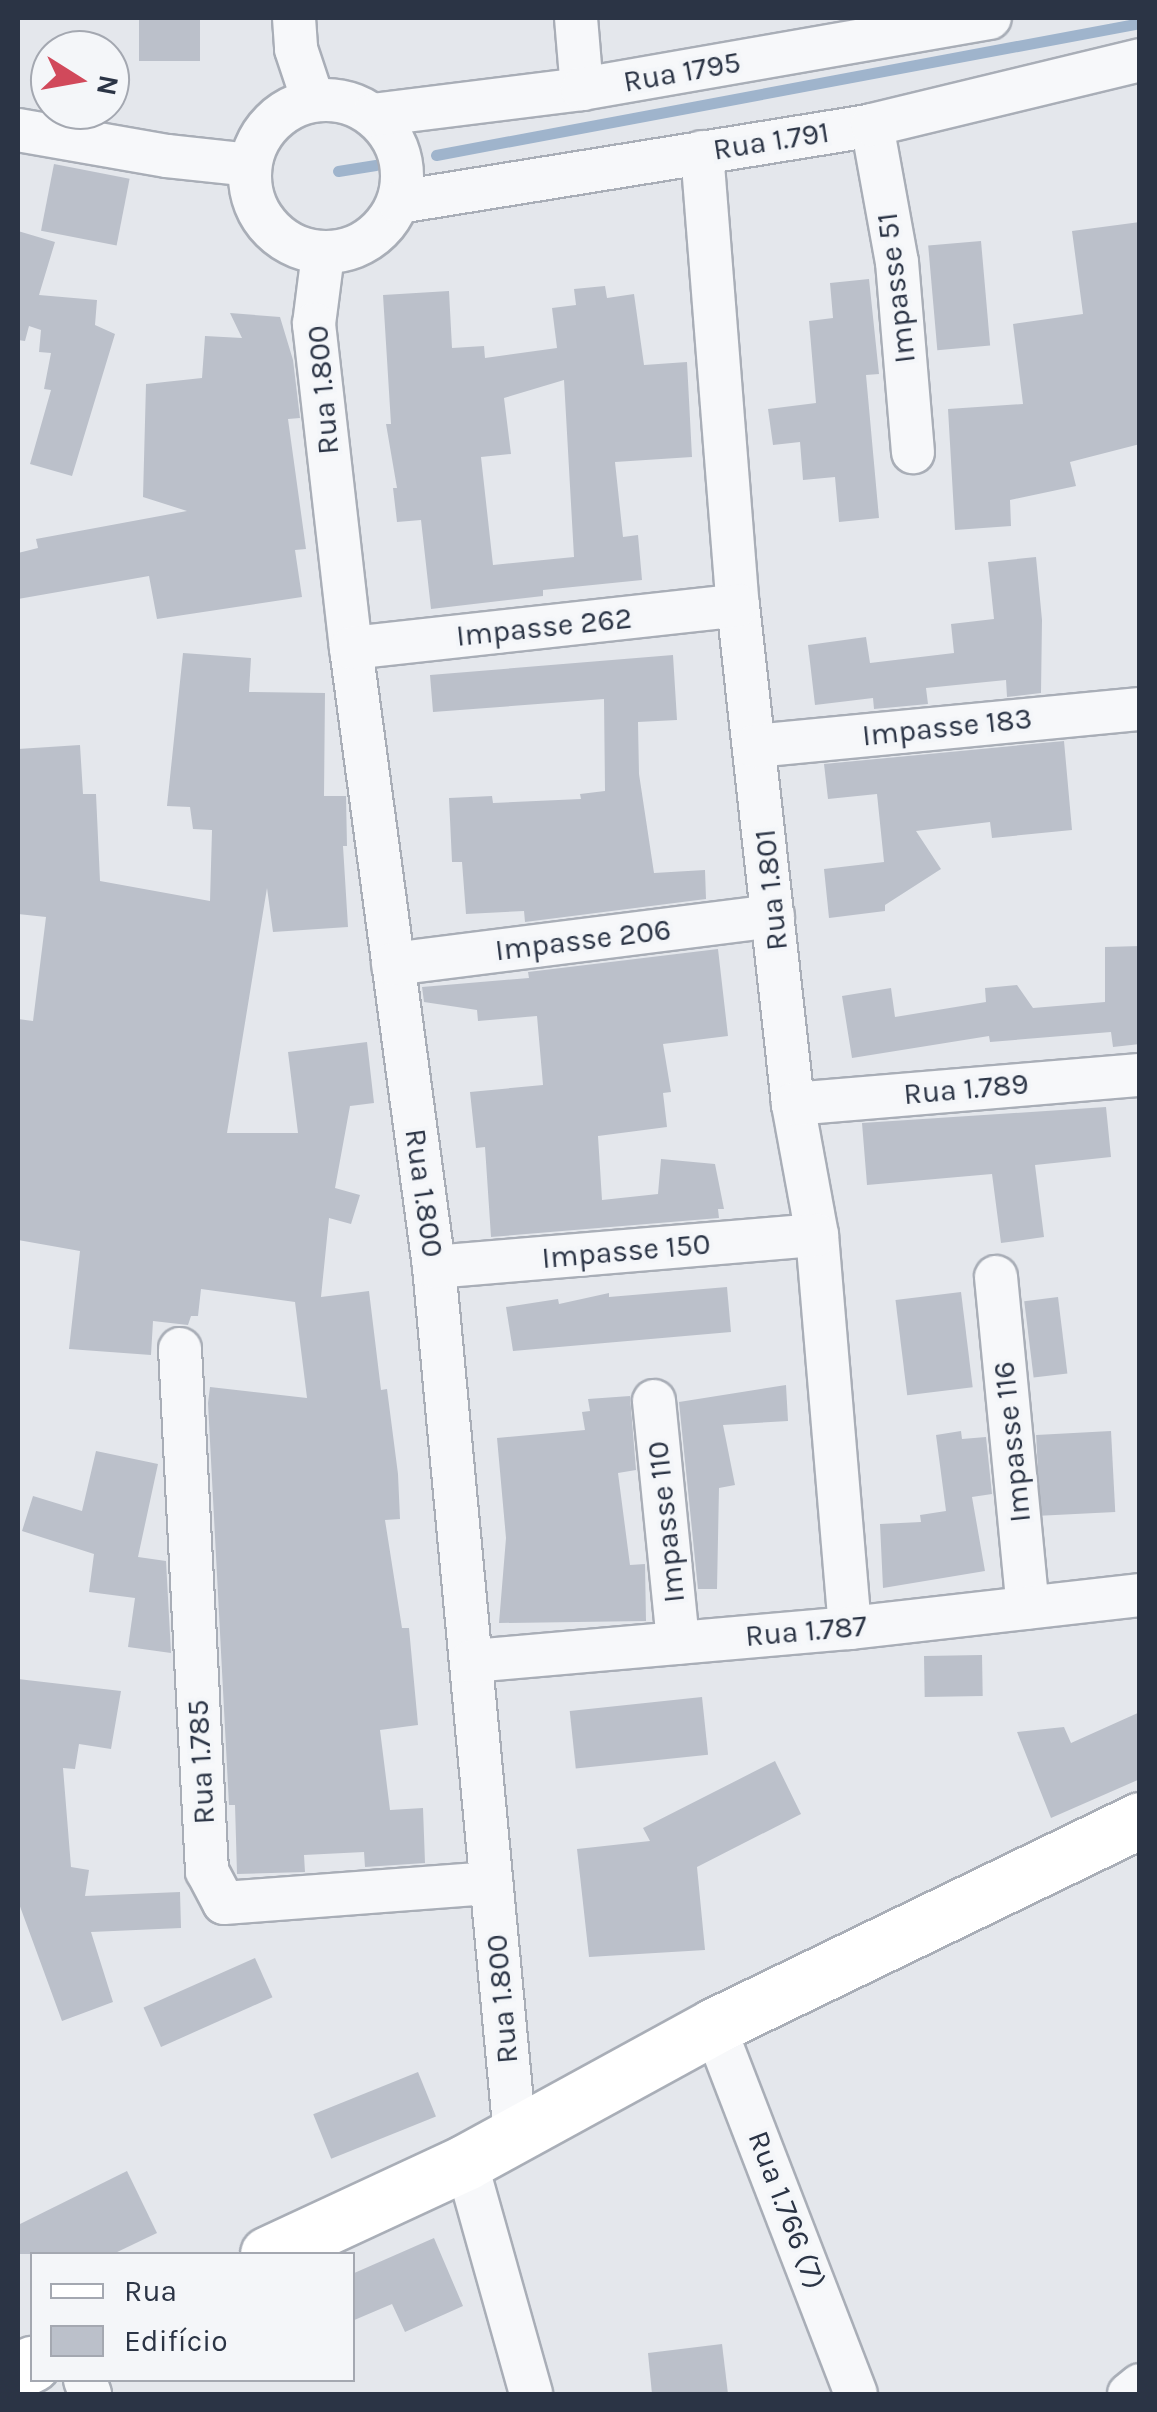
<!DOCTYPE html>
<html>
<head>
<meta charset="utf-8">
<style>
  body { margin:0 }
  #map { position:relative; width:1157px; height:2412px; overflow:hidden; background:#e4e7ec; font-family:Karla,sans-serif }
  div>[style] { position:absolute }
  .stream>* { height:11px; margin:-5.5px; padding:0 5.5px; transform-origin:5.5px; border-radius:5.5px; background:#9fb4cc }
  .building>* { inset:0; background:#bbc0ca; transform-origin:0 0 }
  .roads { filter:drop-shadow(2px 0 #a9aeb7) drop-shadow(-2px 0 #a9aeb7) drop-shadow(0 2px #a9aeb7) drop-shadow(0 -2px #a9aeb7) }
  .street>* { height:42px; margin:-21px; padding:0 21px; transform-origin:21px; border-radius:21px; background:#f7f8fa }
  .street>.ring { margin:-21px; padding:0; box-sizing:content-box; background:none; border:42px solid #f7f8fa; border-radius:50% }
  .secondary>* { height:55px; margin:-27.5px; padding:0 27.5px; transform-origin:27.5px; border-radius:27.5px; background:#fff }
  span { translate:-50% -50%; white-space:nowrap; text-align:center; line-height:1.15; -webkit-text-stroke:8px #f4f6f9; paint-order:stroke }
  .street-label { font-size:30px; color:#2b3445 }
  .frame { position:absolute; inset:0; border:20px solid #2b3445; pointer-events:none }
  .legend { position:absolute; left:30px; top:2252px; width:325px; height:130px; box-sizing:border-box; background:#f4f6f9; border:2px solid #a4a8b1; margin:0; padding:12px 18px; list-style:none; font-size:30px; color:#2b3445 }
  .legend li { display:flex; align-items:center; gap:20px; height:50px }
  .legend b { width:50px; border:2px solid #a4a8b1 }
  .north { position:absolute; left:30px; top:30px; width:100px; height:100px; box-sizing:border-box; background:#f4f6f9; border:2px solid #a4a8b1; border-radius:50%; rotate:101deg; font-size:28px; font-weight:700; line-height:40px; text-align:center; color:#2b3445 }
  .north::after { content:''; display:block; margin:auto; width:35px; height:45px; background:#d1495b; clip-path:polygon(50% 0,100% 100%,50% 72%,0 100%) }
</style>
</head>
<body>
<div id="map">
  <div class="stream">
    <div style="left:436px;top:155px;width:716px;rotate:-10.62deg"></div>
    <div style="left:338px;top:171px;width:38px;rotate:-9deg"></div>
  </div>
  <div class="building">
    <div style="left:139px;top:18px;width:61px;height:43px"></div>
    <div style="left:54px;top:164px;width:77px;height:68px;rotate:11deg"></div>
    <div style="clip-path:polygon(1140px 222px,1140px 444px,1070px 462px,1076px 486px,1010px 500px,1011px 526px,955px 530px,948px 409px,1023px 404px,1013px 324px,1083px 314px,1072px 231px)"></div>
    <div style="clip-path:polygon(18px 231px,55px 242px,39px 295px,97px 300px,95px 325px,115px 334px,72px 476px,30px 464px,51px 390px,44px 389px,51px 353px,39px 352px,41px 330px,29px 326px,25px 341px,18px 340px)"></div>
    <div style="left:981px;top:241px;width:105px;height:53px;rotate:85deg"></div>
    <div style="clip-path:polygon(869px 279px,879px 374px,866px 375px,879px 518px,839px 522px,835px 477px,803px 480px,800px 442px,773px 445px,768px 409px,816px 403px,809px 321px,833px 318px,830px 283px)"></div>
    <div style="clip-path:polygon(evenodd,605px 286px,607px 298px,634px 294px,644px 365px,687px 362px,692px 457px,615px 462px,623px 537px,638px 535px,642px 580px,543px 590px,543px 596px,431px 609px,421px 520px,397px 522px,393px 488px,397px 488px,386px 424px,391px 424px,383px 295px,449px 291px,452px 348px,484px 346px,485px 358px,557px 348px,552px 308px,576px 305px,574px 289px,605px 286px,564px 380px,574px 557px,493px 565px,481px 457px,511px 454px,504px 398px,564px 380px)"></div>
    <div style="clip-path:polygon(230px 313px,280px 317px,293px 360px,300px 418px,288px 419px,306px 549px,295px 550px,302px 597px,157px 619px,149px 576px,18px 599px,18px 553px,38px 548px,36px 539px,187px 511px,143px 497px,146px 384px,202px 378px,205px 336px,242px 338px)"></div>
    <div style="clip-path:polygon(1036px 557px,1042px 620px,1041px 693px,1007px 697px,1006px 680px,926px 688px,928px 704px,874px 709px,873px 698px,815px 705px,808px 645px,866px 637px,870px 663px,954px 653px,951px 624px,994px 619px,988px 562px)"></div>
    <div style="clip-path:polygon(183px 653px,251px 658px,249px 692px,325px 693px,324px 796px,346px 796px,347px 846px,343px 846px,348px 927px,273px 932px,267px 888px,227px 1133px,298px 1133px,288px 1052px,367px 1042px,374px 1103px,350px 1106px,335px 1188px,360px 1195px,351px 1224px,329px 1218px,321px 1297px,369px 1291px,381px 1390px,387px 1389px,398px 1474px,400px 1519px,385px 1520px,402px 1628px,409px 1628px,418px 1725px,380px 1730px,390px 1810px,423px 1808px,425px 1863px,365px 1867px,364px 1852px,304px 1855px,305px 1872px,237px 1874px,235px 1805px,229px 1805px,208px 1403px,210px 1387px,307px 1398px,295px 1302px,201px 1289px,198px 1316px,191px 1316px,188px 1325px,153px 1321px,151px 1355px,69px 1349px,80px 1251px,18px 1240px,18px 1019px,33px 1021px,46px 917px,18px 914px,18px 749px,80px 745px,83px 794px,96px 794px,100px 881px,210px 901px,212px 830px,193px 829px,190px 807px,167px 806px)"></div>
    <div style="clip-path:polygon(673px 655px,677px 720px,638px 722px,639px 774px,654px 873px,705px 870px,706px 899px,525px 922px,524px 911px,466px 914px,462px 862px,452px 862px,449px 798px,492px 796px,493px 803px,581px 799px,580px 794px,605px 791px,604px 699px,433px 712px,430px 675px)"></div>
    <div style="clip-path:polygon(1064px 741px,1072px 830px,992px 838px,990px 822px,916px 831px,941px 869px,885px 905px,885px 911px,829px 918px,824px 869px,884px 862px,877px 794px,828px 799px,824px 764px)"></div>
    <div style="clip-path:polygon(1140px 946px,1140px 1044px,1113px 1047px,1111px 1032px,990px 1042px,989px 1036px,852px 1058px,842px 996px,891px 988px,895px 1017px,986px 1002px,985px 988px,1017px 985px,1033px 1008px,1105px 1002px,1105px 947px)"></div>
    <div style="clip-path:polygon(718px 949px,728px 1036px,663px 1044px,671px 1092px,663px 1093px,667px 1127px,598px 1136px,602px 1200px,658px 1194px,661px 1159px,715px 1164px,724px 1209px,718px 1209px,719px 1218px,491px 1237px,485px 1147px,476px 1148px,470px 1092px,543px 1085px,537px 1016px,478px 1021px,477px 1010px,424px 1002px,422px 987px,529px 978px,528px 972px)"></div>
    <div style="clip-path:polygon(1106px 1107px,1111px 1157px,1035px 1165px,1044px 1237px,1001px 1243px,992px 1174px,867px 1185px,862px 1123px)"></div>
    <div style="clip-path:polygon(727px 1287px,731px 1332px,513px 1351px,506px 1307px,558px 1299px,559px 1304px,609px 1293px,609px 1297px)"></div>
    <div style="left:961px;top:1292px;width:96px;height:66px;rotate:83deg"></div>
    <div style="left:1058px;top:1297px;width:77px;height:34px;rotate:83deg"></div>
    <div style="clip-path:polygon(786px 1385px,788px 1421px,723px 1425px,735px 1485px,719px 1488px,717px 1589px,698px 1589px,679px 1402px)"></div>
    <div style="clip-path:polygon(630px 1396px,636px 1470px,618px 1473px,630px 1565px,645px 1564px,646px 1621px,499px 1623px,506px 1538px,497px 1438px,585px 1430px,582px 1412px,590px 1411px,588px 1399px)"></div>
    <div style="clip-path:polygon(961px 1431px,962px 1439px,986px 1437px,992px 1494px,972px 1497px,985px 1571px,883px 1588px,880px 1524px,921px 1522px,920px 1515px,946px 1511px,936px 1435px)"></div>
    <div style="left:1111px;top:1431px;width:81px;height:75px;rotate:87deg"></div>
    <div style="clip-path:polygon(96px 1451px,158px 1464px,138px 1557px,166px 1561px,171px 1653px,128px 1647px,135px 1598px,89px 1592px,94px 1554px,22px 1531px,33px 1496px,82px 1511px)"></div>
    <div style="left:982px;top:1655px;width:41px;height:58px;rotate:89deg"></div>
    <div style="clip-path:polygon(18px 1679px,121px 1691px,111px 1749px,79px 1744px,75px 1769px,63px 1768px,71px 1867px,89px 1870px,85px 1896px,180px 1892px,181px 1928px,91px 1932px,113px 2002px,62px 2021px,18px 1901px)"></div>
    <div style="left:702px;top:1697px;width:58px;height:133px;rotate:84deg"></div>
    <div style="clip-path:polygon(1140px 1712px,1140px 1779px,1051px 1818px,1017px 1732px,1064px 1727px,1071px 1743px)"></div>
    <div style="clip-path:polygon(775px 1761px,801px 1814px,697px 1867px,705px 1950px,589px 1957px,577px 1849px,650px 1841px,643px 1828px)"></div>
    <div style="left:255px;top:1958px;width:43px;height:122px;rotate:66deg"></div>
    <div style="left:418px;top:2072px;width:48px;height:113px;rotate:68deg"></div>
    <div style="clip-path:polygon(127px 2171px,157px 2233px,113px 2254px,18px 2254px,18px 2225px)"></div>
    <div style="clip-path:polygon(434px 2238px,463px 2306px,405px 2332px,392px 2304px,352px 2321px,352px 2274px)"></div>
    <div style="clip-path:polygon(722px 2344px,728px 2394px,652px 2394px,648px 2353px)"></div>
  </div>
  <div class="roads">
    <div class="street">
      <div style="left:294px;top:18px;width:31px;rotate:86deg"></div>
      <div style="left:296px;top:49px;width:54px;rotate:71.6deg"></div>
      <div style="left:576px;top:18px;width:71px;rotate:85.2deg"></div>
      <div class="ring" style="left:250px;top:100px;width:110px;height:110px"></div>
      <div style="left:373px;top:115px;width:211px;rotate:-7.1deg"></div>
      <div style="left:582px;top:89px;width:414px;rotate:-9.9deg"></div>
      <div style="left:872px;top:125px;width:139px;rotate:79.7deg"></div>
      <div style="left:897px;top:262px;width:191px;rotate:85.2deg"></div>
      <div style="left:18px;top:130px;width:151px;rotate:9.9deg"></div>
      <div style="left:167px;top:156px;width:83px;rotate:6.2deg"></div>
      <div style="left:702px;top:152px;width:454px;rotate:85.5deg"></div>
      <div style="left:738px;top:605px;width:502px;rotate:83.71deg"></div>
      <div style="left:793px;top:1104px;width:133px;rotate:79.6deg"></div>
      <div style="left:817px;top:1235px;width:394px;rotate:85.2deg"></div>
      <div style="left:399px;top:202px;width:479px;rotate:-9.2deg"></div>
      <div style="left:872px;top:125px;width:276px;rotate:-13.6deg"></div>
      <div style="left:323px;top:254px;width:71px;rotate:97.3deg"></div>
      <div style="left:314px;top:324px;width:326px;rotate:83.5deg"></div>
      <div style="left:351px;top:648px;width:625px;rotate:82.36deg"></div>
      <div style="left:434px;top:1267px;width:873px;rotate:84.67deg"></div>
      <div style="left:351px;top:648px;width:389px;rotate:-6.3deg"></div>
      <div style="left:755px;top:746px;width:387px;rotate:-5.5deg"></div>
      <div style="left:393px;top:964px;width:383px;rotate:-7.2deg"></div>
      <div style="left:793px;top:1104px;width:348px;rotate:-4.8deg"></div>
      <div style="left:434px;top:1267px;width:384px;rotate:-4.8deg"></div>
      <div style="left:996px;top:1277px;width:332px;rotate:84.5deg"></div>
      <div style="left:180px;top:1349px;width:523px;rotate:87.04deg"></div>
      <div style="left:207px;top:1871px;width:36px;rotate:62deg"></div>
      <div style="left:224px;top:1903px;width:268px;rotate:-4.3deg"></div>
      <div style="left:654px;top:1401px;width:243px;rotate:84.3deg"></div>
      <div style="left:472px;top:1661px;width:379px;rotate:-5deg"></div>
      <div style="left:850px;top:1628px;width:292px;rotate:-6.5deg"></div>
      <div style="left:714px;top:2026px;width:394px;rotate:68.9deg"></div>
      <div style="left:466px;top:2162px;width:241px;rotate:74.3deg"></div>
      <div style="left:85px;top:2380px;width:15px;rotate:70deg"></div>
      <div style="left:1129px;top:2394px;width:14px;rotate:-39deg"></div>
    </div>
    <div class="secondary">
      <div style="left:268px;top:2254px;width:218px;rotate:-24.9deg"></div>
      <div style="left:466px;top:2162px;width:283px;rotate:-28.7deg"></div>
      <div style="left:714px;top:2026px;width:473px;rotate:-25.8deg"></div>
      <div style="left:18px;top:2371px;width:16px;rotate:-27deg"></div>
    </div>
  </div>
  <div class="street-label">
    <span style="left:682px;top:72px;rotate:-10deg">Rua 1795</span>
    <span style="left:771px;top:141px;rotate:-9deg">Rua 1.791</span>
    <span style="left:896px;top:288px;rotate:-97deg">Impasse 51</span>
    <span style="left:323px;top:390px;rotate:-95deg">Rua 1.800</span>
    <span style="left:544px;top:627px;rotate:-6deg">Impasse 262</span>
    <span style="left:947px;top:727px;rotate:-6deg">Impasse 183</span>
    <span style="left:771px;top:890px;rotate:-96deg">Rua 1.801</span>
    <span style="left:583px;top:940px;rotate:-7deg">Impasse 206</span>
    <span style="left:966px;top:1089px;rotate:-5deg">Rua 1.789</span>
    <span style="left:424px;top:1193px;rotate:82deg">Rua 1.800</span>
    <span style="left:626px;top:1251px;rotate:-5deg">Impasse 150</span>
    <span style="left:1012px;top:1442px;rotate:-96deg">Impasse 116</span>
    <span style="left:666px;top:1522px;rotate:-96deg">Impasse 110</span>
    <span style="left:806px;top:1631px;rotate:-5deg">Rua 1.787</span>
    <span style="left:201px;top:1762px;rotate:-93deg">Rua 1.785</span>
    <span style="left:502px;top:1999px;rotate:-95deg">Rua 1.800</span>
    <span style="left:787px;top:2210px;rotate:69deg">Rua 1.766 (7)</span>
  </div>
  <div class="frame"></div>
  <ul class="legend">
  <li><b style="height:12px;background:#fff"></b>Rua</li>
  <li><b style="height:28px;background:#bbc0ca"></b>Edifício</li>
  </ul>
  <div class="north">N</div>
</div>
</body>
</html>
